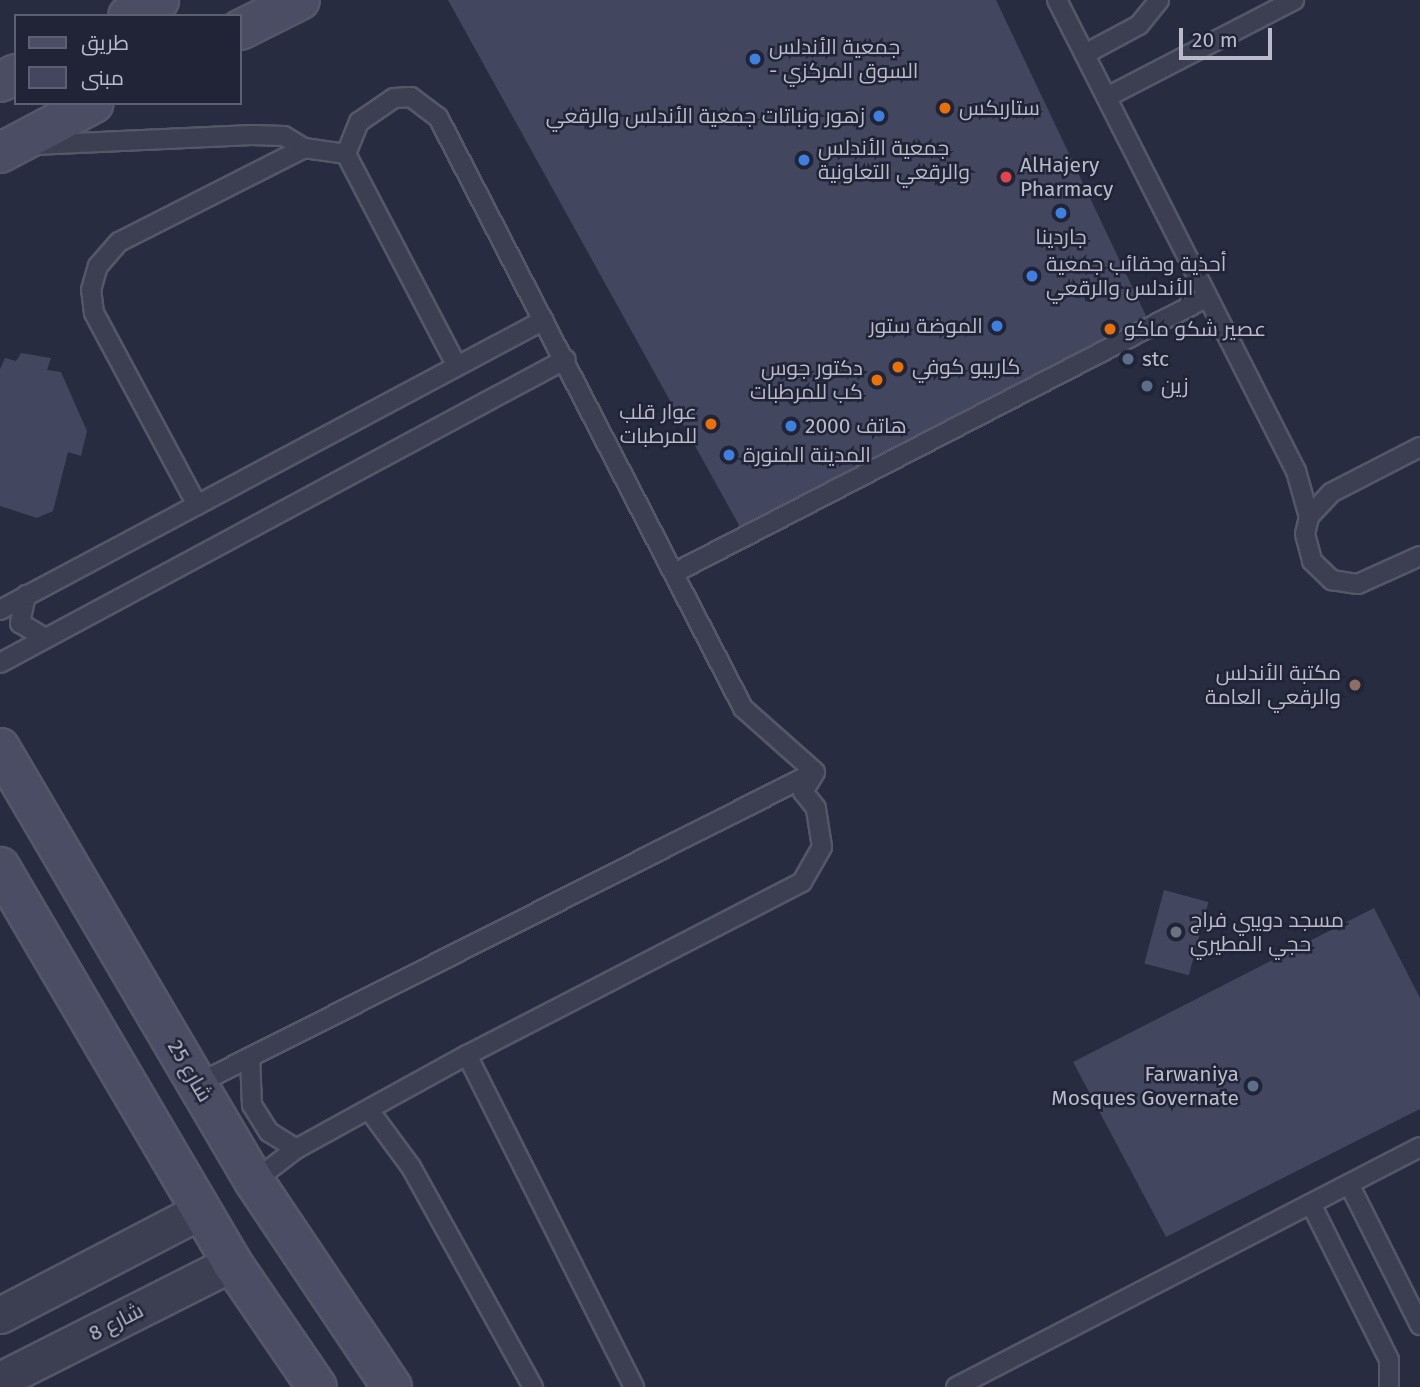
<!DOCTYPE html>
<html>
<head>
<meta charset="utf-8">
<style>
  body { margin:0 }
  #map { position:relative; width:1420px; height:1387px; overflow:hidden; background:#272c41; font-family:"Fira Sans",Cairo,sans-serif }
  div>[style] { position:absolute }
  .building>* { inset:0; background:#42475f; transform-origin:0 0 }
  .roads { filter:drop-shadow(2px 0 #545768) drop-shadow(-2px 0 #545768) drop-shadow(0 2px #545768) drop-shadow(0 -2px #545768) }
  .lane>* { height:18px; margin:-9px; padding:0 9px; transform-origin:9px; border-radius:9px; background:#3c3f51 }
  .street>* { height:35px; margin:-17.5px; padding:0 17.5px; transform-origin:17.5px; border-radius:17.5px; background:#3c3f51 }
  .secondary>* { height:38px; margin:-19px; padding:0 19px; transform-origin:19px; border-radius:19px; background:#4a4d64 }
  .dots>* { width:19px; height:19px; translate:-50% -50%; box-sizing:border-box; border:4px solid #202436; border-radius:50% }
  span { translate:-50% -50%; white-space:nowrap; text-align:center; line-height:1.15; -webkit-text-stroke:5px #202436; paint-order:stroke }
  .poi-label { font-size:21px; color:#b9bbcb }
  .left { translate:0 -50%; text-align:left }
  .right { translate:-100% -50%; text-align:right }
  .street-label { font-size:21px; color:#b9bbcb }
  .legend { position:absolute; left:14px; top:14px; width:228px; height:91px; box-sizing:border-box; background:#202436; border:2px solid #5d6072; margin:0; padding:9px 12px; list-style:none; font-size:21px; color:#b9bbcb }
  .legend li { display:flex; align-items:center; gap:14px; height:35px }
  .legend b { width:35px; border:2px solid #5d6072 }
  .scale { position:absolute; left:1179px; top:28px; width:93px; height:32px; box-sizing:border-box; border:4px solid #b9bbcb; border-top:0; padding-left:9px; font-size:21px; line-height:24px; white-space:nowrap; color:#b9bbcb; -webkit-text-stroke:5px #202436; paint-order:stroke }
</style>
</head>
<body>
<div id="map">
  <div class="building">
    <div style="clip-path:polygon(448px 0,996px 0,1148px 320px,740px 527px)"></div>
    <div style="clip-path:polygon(21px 353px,51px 358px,47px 370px,61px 372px,87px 431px,81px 456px,68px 452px,53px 511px,37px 518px,0 506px,0 369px,5px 358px,16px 361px)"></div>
    <div style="left:1164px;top:890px;width:46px;height:76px;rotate:15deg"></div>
    <div style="clip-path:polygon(1374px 908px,1420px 998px,1420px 1109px,1166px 1237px,1073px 1062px)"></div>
  </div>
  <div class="roads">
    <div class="lane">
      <div style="left:1057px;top:0;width:528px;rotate:63.1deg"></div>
      <div style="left:1296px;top:471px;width:48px;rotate:74.2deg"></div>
      <div style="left:1085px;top:54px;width:61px;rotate:-28.2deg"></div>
      <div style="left:1139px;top:25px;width:32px;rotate:-51deg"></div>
      <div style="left:1107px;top:97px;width:211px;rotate:-27.4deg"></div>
      <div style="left:34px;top:145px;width:218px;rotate:-2.6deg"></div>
      <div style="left:252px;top:135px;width:32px;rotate:2deg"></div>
      <div style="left:284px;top:136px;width:23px;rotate:31deg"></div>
      <div style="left:346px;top:154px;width:35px;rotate:-68deg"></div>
      <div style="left:359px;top:122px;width:42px;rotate:-34.4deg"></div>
      <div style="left:394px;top:98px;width:17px;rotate:-3deg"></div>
      <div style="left:411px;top:97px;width:34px;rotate:37deg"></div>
      <div style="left:438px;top:117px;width:665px;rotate:62.7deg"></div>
      <div style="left:743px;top:708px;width:96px;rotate:41.6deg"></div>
      <div style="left:1420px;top:447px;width:100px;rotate:152.7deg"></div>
      <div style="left:1331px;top:493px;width:33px;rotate:133deg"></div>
      <div style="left:1309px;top:517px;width:17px;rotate:103deg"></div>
      <div style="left:1305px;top:534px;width:28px;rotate:75deg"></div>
      <div style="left:1312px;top:561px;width:28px;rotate:44deg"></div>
      <div style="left:1332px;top:580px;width:26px;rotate:9deg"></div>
      <div style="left:1358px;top:584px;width:68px;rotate:-24.3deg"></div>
      <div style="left:197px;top:505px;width:218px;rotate:-118.2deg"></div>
      <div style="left:94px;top:313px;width:23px;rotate:-97deg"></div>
      <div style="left:91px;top:290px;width:25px;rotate:-74deg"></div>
      <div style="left:98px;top:266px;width:32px;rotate:-49deg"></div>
      <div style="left:119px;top:242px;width:208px;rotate:-26.9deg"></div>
      <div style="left:304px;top:148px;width:42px;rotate:8.1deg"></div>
      <div style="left:346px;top:154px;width:239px;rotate:62.4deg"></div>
      <div style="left:676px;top:572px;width:594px;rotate:-27.34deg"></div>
      <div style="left:26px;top:595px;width:29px;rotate:102deg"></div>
      <div style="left:20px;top:623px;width:29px;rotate:31deg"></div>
      <div style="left:0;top:610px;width:616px;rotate:-28.06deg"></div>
      <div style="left:0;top:663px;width:642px;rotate:-28.24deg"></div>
      <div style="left:467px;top:1055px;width:372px;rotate:63.3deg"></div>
      <div style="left:250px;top:1058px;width:47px;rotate:87.6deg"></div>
      <div style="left:252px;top:1105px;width:32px;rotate:58deg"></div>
      <div style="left:269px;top:1132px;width:32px;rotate:32deg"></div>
      <div style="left:197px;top:1084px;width:692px;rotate:-26.79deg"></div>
      <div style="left:369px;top:1110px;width:71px;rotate:53.6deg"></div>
      <div style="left:411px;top:1167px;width:252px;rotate:61deg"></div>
      <div style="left:254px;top:1181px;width:53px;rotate:-37.3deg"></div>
      <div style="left:296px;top:1149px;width:195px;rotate:-28.8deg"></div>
      <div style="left:467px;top:1055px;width:377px;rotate:-27.3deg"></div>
      <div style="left:802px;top:882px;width:40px;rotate:-60.3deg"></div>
      <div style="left:822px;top:847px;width:39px;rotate:-99deg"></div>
      <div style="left:816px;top:808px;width:21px;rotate:-129deg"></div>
      <div style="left:803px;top:792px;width:23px;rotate:-59deg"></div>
      <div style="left:1349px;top:1184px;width:158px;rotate:63.3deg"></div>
      <div style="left:1311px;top:1204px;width:174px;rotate:63.4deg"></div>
      <div style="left:1389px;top:1360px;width:27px;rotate:90deg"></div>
      <div style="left:956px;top:1387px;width:522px;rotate:-27.35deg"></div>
    </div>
    <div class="street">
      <div style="left:0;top:1315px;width:225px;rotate:-27.5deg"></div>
      <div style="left:0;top:1380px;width:260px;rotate:-26.8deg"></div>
    </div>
    <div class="secondary">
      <div style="left:128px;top:16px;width:35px;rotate:-27deg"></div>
      <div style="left:240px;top:30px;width:67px;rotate:-26.6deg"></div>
      <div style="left:0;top:82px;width:18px;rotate:-27deg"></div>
      <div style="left:0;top:153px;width:106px;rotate:-28deg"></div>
      <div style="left:0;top:748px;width:502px;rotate:59.6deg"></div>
      <div style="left:254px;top:1181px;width:248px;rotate:56.2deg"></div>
      <div style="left:0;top:867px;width:459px;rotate:59.6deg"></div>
      <div style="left:232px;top:1263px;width:150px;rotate:55.6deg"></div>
    </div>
  </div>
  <div class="dots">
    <div style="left:755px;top:59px;background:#3f7fe0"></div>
    <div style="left:945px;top:108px;background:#e8710a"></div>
    <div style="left:879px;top:116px;background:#3f7fe0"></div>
    <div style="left:804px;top:160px;background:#3f7fe0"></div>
    <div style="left:1006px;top:177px;background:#e0444e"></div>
    <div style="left:1061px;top:213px;background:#3f7fe0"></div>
    <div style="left:1032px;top:276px;background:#3f7fe0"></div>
    <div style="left:997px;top:326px;background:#3f7fe0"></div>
    <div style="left:1110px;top:329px;background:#e8710a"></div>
    <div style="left:1128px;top:359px;background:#5c6f8a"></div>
    <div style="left:898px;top:367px;background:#e8710a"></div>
    <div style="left:877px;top:380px;background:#e8710a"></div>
    <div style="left:1147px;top:386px;background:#5c6f8a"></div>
    <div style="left:711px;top:424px;background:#e8710a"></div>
    <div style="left:791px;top:426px;background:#3f7fe0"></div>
    <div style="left:729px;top:455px;background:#3f7fe0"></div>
    <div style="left:1355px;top:685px;background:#8d6e63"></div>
    <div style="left:1176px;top:932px;background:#6b7280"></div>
    <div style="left:1253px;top:1086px;background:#5c6f8a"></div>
  </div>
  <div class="poi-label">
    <span class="left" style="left:769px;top:59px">جمعية الأندلس<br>- السوق المركزي</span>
    <span class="left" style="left:959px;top:108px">ستاربكس</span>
    <span class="right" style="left:865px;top:116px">زهور ونباتات جمعية الأندلس والرقعي</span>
    <span class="left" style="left:818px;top:160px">جمعية الأندلس<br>والرقعي التعاونية</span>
    <span class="left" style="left:1020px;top:177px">AlHajery<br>Pharmacy</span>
    <span style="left:1061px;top:237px">جاردينا</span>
    <span class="left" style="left:1046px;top:276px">أحذية وحقائب جمعية<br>الأندلس والرقعي</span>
    <span class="right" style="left:983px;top:326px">الموضة ستور</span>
    <span class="left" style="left:1124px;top:329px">عصير شكو ماكو</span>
    <span class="left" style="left:1142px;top:359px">stc</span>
    <span class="left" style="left:912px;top:367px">كاريبو كوفي</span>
    <span class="right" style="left:863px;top:380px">دكتور جوس<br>كب للمرطبات</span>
    <span class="left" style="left:1161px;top:386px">زين</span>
    <span class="right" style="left:697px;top:424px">عوار قلب<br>للمرطبات</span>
    <span class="left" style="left:805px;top:426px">هاتف 2000</span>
    <span class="left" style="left:743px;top:455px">المدينة المنورة</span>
    <span class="right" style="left:1341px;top:685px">مكتبة الأندلس<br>والرقعي العامة</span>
    <span class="left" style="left:1190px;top:932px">مسجد دويبي فراج<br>حجي المطيري</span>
    <span class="right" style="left:1239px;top:1086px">Farwaniya<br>Mosques Governate</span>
  </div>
  <div class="street-label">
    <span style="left:190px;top:1071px;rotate:60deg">شارع 25</span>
    <span style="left:116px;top:1322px;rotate:-27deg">شارع 8</span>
  </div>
  <ul class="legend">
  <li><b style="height:9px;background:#4a4d64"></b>طريق</li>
  <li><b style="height:19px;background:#42475f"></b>مبنى</li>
  </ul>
  <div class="scale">20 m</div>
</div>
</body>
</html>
